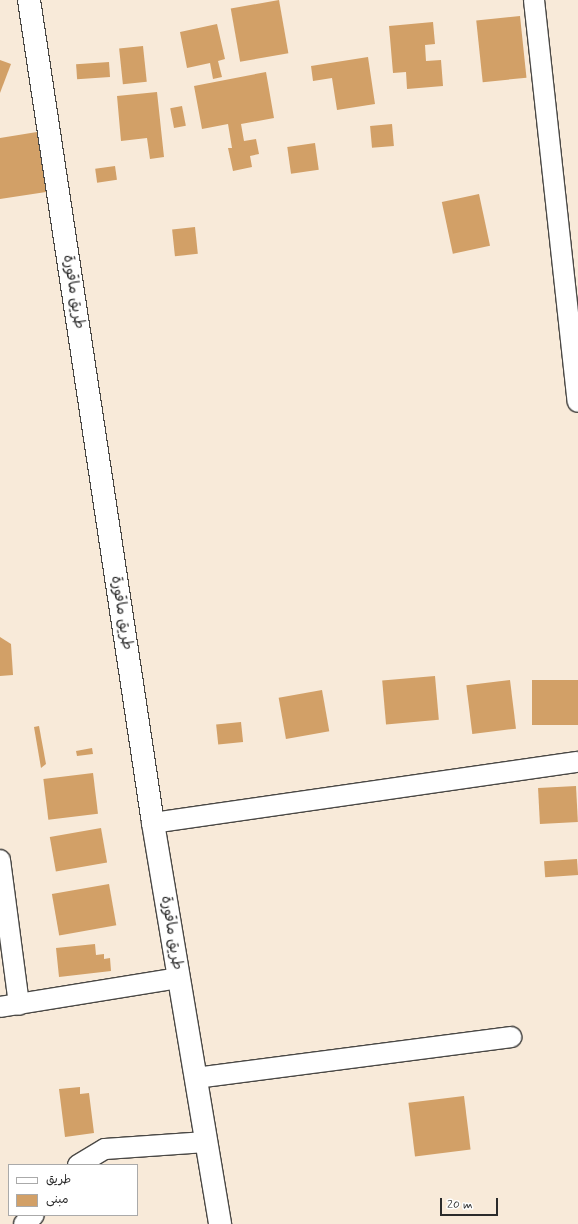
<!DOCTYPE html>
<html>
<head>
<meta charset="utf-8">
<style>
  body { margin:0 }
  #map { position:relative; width:578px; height:1224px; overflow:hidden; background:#f8ead9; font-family:Mynerve,"Playpen Sans Arabic",sans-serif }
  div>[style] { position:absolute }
  .building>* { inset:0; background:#d2a067; transform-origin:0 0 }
  .roads { filter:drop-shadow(1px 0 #4a4845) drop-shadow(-1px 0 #4a4845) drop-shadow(0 1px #4a4845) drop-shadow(0 -1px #4a4845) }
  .street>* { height:20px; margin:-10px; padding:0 10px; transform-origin:10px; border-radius:10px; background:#fff }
  .secondary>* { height:22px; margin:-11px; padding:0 11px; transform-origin:11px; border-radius:11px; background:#fff }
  span { translate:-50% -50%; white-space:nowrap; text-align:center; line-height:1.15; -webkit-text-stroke:3px #fff; paint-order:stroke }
  .street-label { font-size:15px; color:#2b2b2b }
  .legend { position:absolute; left:8px; top:1164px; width:130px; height:52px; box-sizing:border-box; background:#fff; border:1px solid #aaa; margin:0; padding:5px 7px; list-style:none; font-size:12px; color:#2b2b2b }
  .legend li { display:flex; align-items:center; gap:8px; height:20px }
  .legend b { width:20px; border:1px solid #aaa }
  .scale { position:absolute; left:440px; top:1198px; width:58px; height:18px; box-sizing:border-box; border:2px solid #2b2b2b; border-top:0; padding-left:5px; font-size:12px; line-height:14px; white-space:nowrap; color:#2b2b2b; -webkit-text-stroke:3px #fff; paint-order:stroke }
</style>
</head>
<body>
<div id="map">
  <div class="building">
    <div style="left:279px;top:0;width:54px;height:49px;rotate:80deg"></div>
    <div style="left:520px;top:16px;width:62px;height:44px;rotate:84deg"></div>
    <div style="clip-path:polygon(433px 22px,435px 44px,425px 45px,426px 61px,441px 60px,443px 86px,407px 89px,406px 72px,393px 73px,389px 26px)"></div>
    <div style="clip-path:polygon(217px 24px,225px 59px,218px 61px,222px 77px,213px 79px,210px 63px,187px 68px,180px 32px)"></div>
    <div style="left:143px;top:46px;width:36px;height:24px;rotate:84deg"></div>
    <div style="clip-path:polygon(368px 57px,375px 104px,337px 110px,332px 78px,313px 81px,311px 66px)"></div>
    <div style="clip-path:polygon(0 60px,11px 64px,0 93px)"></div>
    <div style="left:109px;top:62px;width:15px;height:33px;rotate:86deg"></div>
    <div style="clip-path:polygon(266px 72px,274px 118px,241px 124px,244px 141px,256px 139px,259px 154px,250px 156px,252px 167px,233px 171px,228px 148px,232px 148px,228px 124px,202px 129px,194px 86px)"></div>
    <div style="clip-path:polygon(157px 92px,164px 157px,150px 159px,147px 138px,121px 141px,117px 96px)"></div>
    <div style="left:182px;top:106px;width:20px;height:12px;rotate:79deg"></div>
    <div style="left:392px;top:124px;width:22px;height:22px;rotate:85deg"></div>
    <div style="clip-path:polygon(37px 132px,46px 192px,0 199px,0 138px)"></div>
    <div style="left:315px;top:143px;width:27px;height:28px;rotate:82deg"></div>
    <div style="left:115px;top:166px;width:14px;height:20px;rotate:82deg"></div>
    <div style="left:479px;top:194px;width:53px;height:38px;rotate:78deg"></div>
    <div style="left:195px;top:227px;width:27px;height:23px;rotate:84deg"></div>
    <div style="clip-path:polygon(0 637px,11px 644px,13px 675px,0 676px)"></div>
    <div style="left:435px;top:676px;width:44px;height:53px;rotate:85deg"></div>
    <div style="left:510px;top:680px;width:49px;height:44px;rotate:83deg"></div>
    <div style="left:578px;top:680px;width:45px;height:46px;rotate:90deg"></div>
    <div style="left:322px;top:690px;width:42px;height:44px;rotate:80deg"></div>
    <div style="left:241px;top:722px;width:20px;height:25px;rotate:84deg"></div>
    <div style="clip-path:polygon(39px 726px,46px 764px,41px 768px,34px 727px)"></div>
    <div style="clip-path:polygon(92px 748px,93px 754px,77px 756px,76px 751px)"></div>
    <div style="left:93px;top:773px;width:41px;height:50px;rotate:83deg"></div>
    <div style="left:576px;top:786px;width:36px;height:38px;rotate:87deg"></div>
    <div style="left:101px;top:828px;width:35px;height:52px;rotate:80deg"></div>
    <div style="left:577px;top:859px;width:16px;height:33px;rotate:86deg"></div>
    <div style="left:109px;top:884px;width:42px;height:58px;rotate:80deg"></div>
    <div style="clip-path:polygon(95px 944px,96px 955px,104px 954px,104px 959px,110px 958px,111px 971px,59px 977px,56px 948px)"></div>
    <div style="clip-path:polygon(80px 1087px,80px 1094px,89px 1093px,94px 1133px,65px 1137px,59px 1089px)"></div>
    <div style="left:464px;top:1096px;width:54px;height:56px;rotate:83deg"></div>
  </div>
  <div class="roads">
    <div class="street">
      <div style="left:534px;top:0;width:404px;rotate:83.8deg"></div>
      <div style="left:153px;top:823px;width:429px;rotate:-8.2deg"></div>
      <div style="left:0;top:860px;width:146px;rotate:82.5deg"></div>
      <div style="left:0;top:1007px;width:181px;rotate:-9.2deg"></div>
      <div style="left:196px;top:1078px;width:318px;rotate:-7.4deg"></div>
      <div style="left:78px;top:1165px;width:31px;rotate:-31deg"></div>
      <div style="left:105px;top:1149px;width:101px;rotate:-4deg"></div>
      <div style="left:24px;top:1224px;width:13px;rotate:-42deg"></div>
    </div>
    <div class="secondary">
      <div style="left:29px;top:0;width:832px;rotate:81.43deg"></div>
      <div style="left:153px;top:823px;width:407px;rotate:80.5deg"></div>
    </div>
  </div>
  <div class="street-label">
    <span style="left:73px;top:292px;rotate:81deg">طريق ماقورة</span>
    <span style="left:121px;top:613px;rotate:81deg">طريق ماقورة</span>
    <span style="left:171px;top:933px;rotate:81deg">طريق ماقورة</span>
  </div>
  <ul class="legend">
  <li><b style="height:5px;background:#fff"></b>طريق</li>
  <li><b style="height:11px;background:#d2a067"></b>مبنى</li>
  </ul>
  <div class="scale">20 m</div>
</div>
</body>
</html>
